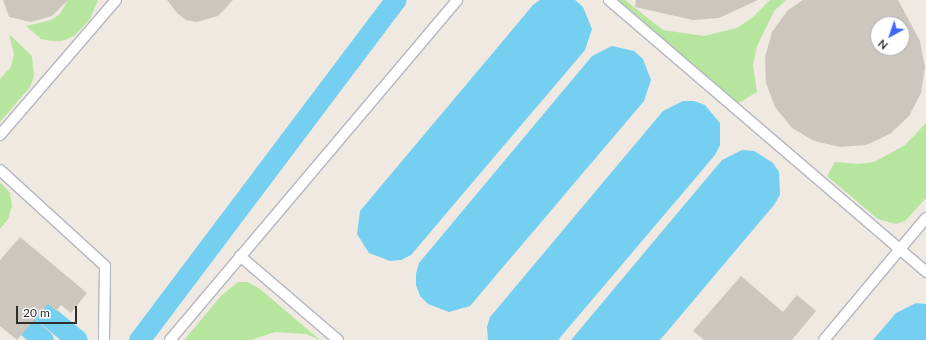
<!DOCTYPE html>
<html>
<head>
<meta charset="utf-8">
<style>
  body { margin:0 }
  #map { position:relative; width:926px; height:340px; overflow:hidden; background:#efe9e1; font-family:Lato,sans-serif }
  div>[style] { position:absolute }
  .green>* { inset:0; background:#b6e59e }
  .water>* { inset:0; background:#75cff0 }
  .canal>* { height:21px; margin:-10.5px; padding:0 10.5px; transform-origin:10.5px; border-radius:10.5px; background:#75cff0 }
  .building>* { inset:0; background:#cbc7bf }
  .roads { filter:drop-shadow(1px 0 #b4b7c1) drop-shadow(-1px 0 #b4b7c1) drop-shadow(0 1px #b4b7c1) drop-shadow(0 -1px #b4b7c1) }
  .service>* { height:10px; margin:-5px; padding:0 5px; transform-origin:5px; border-radius:5px; background:#fff }
  span { translate:-50% -50%; white-space:nowrap; text-align:center; line-height:1.15; -webkit-text-stroke:3px #fff; paint-order:stroke }
  .north { position:absolute; left:870px; top:16px; width:40px; height:40px; box-sizing:border-box; background:#fff; border:1px solid #ababab; border-radius:50%; rotate:220deg; font-size:11px; font-weight:700; line-height:16px; text-align:center; color:#2e2e2e }
  .north::after { content:''; display:block; margin:auto; width:14px; height:18px; background:#4264fb; clip-path:polygon(50% 0,100% 100%,50% 72%,0 100%) }
  .scale { position:absolute; left:16px; top:306px; width:61px; height:18px; box-sizing:border-box; border:2px solid #2e2e2e; border-top:0; padding-left:5px; font-size:12px; line-height:14px; white-space:nowrap; color:#2e2e2e; -webkit-text-stroke:3px #fff; paint-order:stroke }
</style>
</head>
<body>
<div id="map">
  <div class="green">
    <div style="clip-path:polygon(68px 0,98px 0,90px 19px,74px 36px,62px 41px,51px 41px,41px 39px,26px 26px,51px 20px,60px 14px)"></div>
    <div style="clip-path:polygon(616px 0,625px 0,663px 30px,704px 36px,737px 28px,753px 17px,770px 0,786px 0,774px 11px,757px 46px,753px 65px,757px 92px,739px 103px)"></div>
    <div style="clip-path:polygon(9px 34px,32px 56px,34px 76px,30px 87px,0 122px,0 79px,11px 67px,14px 54px)"></div>
    <div style="clip-path:polygon(926px 123px,926px 198px,905px 221px,896px 224px,878px 219px,827px 176px,835px 162px,859px 164px,874px 162px,889px 154px,905px 145px)"></div>
    <div style="clip-path:polygon(0 182px,10px 193px,12px 206px,8px 219px,0 229px)"></div>
    <div style="clip-path:polygon(238px 282px,248px 282px,260px 289px,320px 340px,306px 334px,275px 332px,251px 340px,184px 340px,221px 296px)"></div>
  </div>
  <div class="water">
    <div style="clip-path:polygon(540px 0,575px 0,583px 7px,592px 29px,585px 50px,411px 255px,401px 260px,390px 261px,369px 253px,357px 234px,360px 211px,533px 5px)"></div>
    <div style="clip-path:polygon(612px 46px,634px 51px,643px 59px,651px 80px,644px 101px,470px 306px,449px 312px,428px 304px,420px 296px,416px 285px,416px 274px,419px 263px,592px 56px)"></div>
    <div style="clip-path:polygon(683px 101px,694px 101px,705px 105px,720px 123px,720px 145px,715px 155px,558px 340px,488px 340px,487px 327px,490px 317px,663px 111px)"></div>
    <div style="clip-path:polygon(742px 150px,754px 151px,773px 163px,779px 172px,780px 195px,774px 205px,660px 340px,571px 340px,722px 160px)"></div>
    <div style="clip-path:polygon(916px 303px,926px 304px,926px 340px,873px 340px,896px 313px)"></div>
  </div>
  <div class="canal">
    <div style="left:42px;top:311px;width:45px;rotate:39.6deg"></div>
    <div style="left:28px;top:327px;width:20px;rotate:41deg"></div>
    <div style="left:139px;top:340px;width:426px;rotate:-53deg"></div>
  </div>
  <div class="building">
    <div style="clip-path:polygon(3px 0,68px 0,52px 16px,31px 22px,9px 17px)"></div>
    <div style="clip-path:polygon(167px 0,233px 0,218px 16px,197px 22px,186px 20px,177px 13px)"></div>
    <div style="clip-path:polygon(636px 0,758px 0,719px 18px,693px 20px,635px 7px)"></div>
    <div style="clip-path:polygon(evenodd,803px 0,898px 0,920px 41px,925px 67px,921px 93px,909px 116px,890px 134px,866px 145px,840px 147px,814px 141px,792px 128px,775px 107px,766px 83px,765px 57px,772px 32px,788px 10px,803px 0,878px 24px,902px 24px,902px 48px,878px 48px,878px 24px)"></div>
    <div style="clip-path:polygon(20px 237px,87px 293px,71px 313px,61px 305px,56px 311px,48px 304px,17px 340px,0 326px,0 260px)"></div>
    <div style="clip-path:polygon(741px 276px,783px 312px,797px 295px,816px 311px,792px 340px,704px 340px,693px 331px)"></div>
  </div>
  <div class="roads">
    <div class="service">
      <div style="left:609px;top:0;width:418px;rotate:40.6deg"></div>
      <div style="left:0;top:135px;width:178px;rotate:-49.3deg"></div>
      <div style="left:0;top:170px;width:142px;rotate:42.4deg"></div>
      <div style="left:105px;top:266px;width:74px;rotate:90.8deg"></div>
      <div style="left:240px;top:256px;width:129px;rotate:40.6deg"></div>
      <div style="left:170px;top:340px;width:445px;rotate:-49.8deg"></div>
      <div style="left:824px;top:340px;width:159px;rotate:-50.1deg"></div>
    </div>
  </div>
  <div class="north">N</div>
  <div class="scale">20 m</div>
</div>
</body>
</html>
